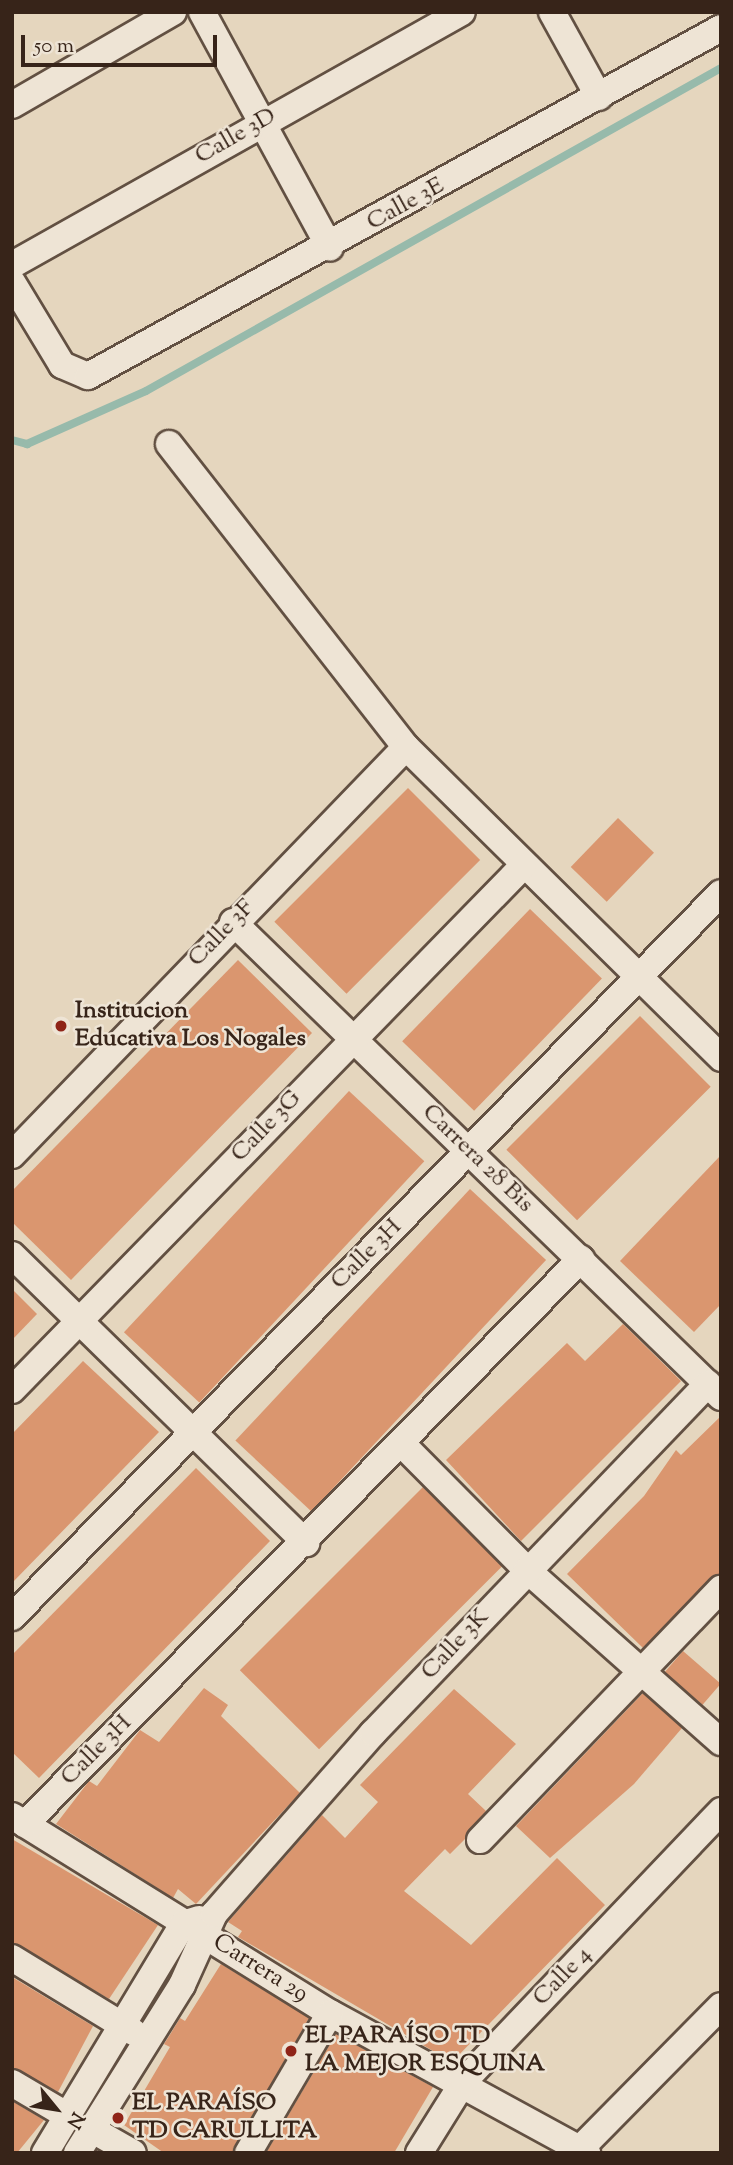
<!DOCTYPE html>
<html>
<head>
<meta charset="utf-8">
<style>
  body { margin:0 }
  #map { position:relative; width:733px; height:2165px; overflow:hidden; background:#e5d6be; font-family:"Sorts Mill Goudy",serif }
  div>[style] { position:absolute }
  .stream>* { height:8px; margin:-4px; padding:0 4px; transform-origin:4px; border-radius:4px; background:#97baab }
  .building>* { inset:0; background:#da966f; transform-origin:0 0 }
  .roads { filter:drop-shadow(2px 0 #625042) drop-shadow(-2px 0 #625042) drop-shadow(0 2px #625042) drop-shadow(0 -2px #625042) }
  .street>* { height:26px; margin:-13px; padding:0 13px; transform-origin:13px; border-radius:13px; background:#eee4d5 }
  .dots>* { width:19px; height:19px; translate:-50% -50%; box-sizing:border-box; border:4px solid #eee4d5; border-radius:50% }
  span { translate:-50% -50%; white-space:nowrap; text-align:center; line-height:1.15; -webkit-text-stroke:5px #eee4d5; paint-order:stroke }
  .street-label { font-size:24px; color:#372419 }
  .poi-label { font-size:24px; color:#372419; font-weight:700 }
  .left { translate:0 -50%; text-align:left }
  .frame { position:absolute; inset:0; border:14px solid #372419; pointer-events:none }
  .north { position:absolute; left:21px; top:2074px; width:70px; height:70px; -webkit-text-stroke:5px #eee4d5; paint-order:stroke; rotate:120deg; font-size:19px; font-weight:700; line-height:28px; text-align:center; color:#372419 }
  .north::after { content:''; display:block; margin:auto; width:24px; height:32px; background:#372419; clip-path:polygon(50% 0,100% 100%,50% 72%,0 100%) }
  .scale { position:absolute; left:21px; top:35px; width:196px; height:32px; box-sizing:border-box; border:4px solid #372419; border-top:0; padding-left:9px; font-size:21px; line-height:24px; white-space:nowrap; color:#372419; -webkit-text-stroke:5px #eee4d5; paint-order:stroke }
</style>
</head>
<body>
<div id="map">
  <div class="stream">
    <div style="left:12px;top:440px;width:16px;rotate:15deg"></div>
    <div style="left:27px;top:444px;width:130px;rotate:-24deg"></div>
    <div style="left:146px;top:391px;width:660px;rotate:-29.32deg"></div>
  </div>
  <div class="building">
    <div style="left:408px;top:788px;width:102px;height:189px;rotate:45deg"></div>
    <div style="left:618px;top:818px;width:50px;height:68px;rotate:44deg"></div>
    <div style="left:530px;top:909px;width:100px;height:184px;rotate:44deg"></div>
    <div style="clip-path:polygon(238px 960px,312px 1033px,71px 1280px,12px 1222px,12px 1191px)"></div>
    <div style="left:640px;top:1016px;width:100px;height:189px;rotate:45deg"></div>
    <div style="left:349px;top:1091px;width:103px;height:330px;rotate:43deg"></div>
    <div style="clip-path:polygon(721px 1155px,721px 1304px,694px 1332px,620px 1261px)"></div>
    <div style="left:470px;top:1189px;width:104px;height:344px;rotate:43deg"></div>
    <div style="clip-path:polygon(12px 1289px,37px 1314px,12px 1340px)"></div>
    <div style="clip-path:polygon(623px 1324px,681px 1381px,521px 1541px,446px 1460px,567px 1343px,585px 1361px)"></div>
    <div style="clip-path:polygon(83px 1361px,159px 1432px,12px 1583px,12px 1434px)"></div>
    <div style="clip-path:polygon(721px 1416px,721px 1573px,643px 1648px,567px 1574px,644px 1496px,676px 1450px,681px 1455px)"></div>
    <div style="clip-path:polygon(196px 1468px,270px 1541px,39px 1778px,12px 1752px,12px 1655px)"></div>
    <div style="left:423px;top:1487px;width:112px;height:259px;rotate:45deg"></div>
    <div style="left:683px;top:1651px;width:50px;height:28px;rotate:41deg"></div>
    <div style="clip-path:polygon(204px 1688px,228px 1705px,221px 1716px,300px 1793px,196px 1904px,178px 1889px,173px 1898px,56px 1824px,89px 1781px,97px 1786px,140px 1730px,159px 1742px)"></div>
    <div style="clip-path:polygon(454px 1689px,516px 1744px,468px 1794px,486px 1811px,465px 1839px,450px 1854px,445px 1849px,404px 1891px,471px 1945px,557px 1858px,605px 1905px,452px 2062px,238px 1937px,242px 1931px,228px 1922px,322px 1815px,345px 1838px,378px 1802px,360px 1785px)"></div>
    <div style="clip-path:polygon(643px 1693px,682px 1728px,634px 1784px,550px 1858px,516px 1826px)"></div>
    <div style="clip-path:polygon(12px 1839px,158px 1925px,109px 1999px,12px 1942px)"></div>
    <div style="clip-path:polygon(221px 1964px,309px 2018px,232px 2153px,164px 2153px,124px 2125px,170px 2047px,164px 2044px,171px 2033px,180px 2018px,185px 2021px)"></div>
    <div style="clip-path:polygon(12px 1977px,93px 2026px,58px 2092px,12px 2067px)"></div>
    <div style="clip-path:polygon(336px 2034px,433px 2087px,394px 2153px,266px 2153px)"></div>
    <div style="clip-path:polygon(12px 2101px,44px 2120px,17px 2153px,12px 2153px)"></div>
  </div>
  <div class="roads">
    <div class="street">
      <div style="left:202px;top:12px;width:268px;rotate:61.5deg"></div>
      <div style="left:552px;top:12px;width:97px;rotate:61.1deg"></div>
      <div style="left:12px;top:105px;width:186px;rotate:-30deg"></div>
      <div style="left:12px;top:265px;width:516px;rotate:-29.35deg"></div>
      <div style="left:12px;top:282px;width:97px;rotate:58.9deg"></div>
      <div style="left:62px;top:365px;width:28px;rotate:23deg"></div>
      <div style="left:88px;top:376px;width:722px;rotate:-28.8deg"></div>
      <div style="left:169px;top:444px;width:385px;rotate:52deg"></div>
      <div style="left:406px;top:747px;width:443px;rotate:44.6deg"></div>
      <div style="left:233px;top:922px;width:681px;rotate:44.23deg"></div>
      <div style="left:12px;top:1155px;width:567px;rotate:-46deg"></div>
      <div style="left:12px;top:1255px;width:412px;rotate:44.4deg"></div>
      <div style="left:12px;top:1390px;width:732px;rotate:-45.72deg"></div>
      <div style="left:401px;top:1443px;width:179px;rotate:45.2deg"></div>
      <div style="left:527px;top:1570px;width:259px;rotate:41.6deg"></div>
      <div style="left:12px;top:1617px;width:1013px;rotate:-45.6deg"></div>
      <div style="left:12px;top:1816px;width:374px;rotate:31.8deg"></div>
      <div style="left:330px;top:2013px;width:293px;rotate:28.6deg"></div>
      <div style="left:25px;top:1824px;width:793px;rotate:-45.46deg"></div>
      <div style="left:480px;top:1840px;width:348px;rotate:-46.2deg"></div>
      <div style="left:12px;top:1958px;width:142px;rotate:31.4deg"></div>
      <div style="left:12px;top:2083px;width:65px;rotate:30.5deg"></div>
      <div style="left:91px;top:2129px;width:48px;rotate:29.7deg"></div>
      <div style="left:45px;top:2153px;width:267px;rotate:-58.9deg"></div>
      <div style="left:183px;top:1924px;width:17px;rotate:-17deg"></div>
      <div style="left:77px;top:2153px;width:198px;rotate:-58deg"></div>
      <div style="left:182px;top:1985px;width:78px;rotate:-65.7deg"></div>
      <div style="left:214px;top:1914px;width:241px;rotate:-48.7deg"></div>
      <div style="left:373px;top:1733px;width:484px;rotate:-46.2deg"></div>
      <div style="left:248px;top:2153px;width:162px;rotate:-59.6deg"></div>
      <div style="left:419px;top:2153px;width:85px;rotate:-58deg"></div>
      <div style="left:464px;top:2081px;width:373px;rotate:-46.4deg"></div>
      <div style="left:576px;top:2153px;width:206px;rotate:-45.4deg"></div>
    </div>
  </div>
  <div class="dots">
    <div style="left:61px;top:1026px;background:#8f2418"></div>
    <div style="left:291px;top:2051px;background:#8f2418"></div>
    <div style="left:118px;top:2118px;background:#8f2418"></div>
  </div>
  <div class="street-label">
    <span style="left:236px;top:137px;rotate:-30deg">Calle 3D</span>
    <span style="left:406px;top:205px;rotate:-29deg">Calle 3E</span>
    <span style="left:222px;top:934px;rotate:-46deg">Calle 3F</span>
    <span style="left:267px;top:1127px;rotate:-46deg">Calle 3G</span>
    <span style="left:477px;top:1159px;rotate:44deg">Carrera 28 Bis</span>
    <span style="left:367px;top:1255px;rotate:-45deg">Calle 3H</span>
    <span style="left:456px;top:1645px;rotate:-47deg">Calle 3K</span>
    <span style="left:97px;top:1751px;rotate:-45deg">Calle 3H</span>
    <span style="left:260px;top:1969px;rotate:32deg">Carrera 29</span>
    <span style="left:563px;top:1977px;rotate:-46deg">Calle 4</span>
  </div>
  <div class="poi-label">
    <span class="left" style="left:75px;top:1026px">Institucion<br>Educativa Los Nogales</span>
    <span class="left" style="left:305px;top:2051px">EL PARAÍSO TD<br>LA MEJOR ESQUINA</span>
    <span class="left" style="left:132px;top:2118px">EL PARAÍSO<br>TD CARULLITA</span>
  </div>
  <div class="frame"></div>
  <div class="north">N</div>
  <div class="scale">50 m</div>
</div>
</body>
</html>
